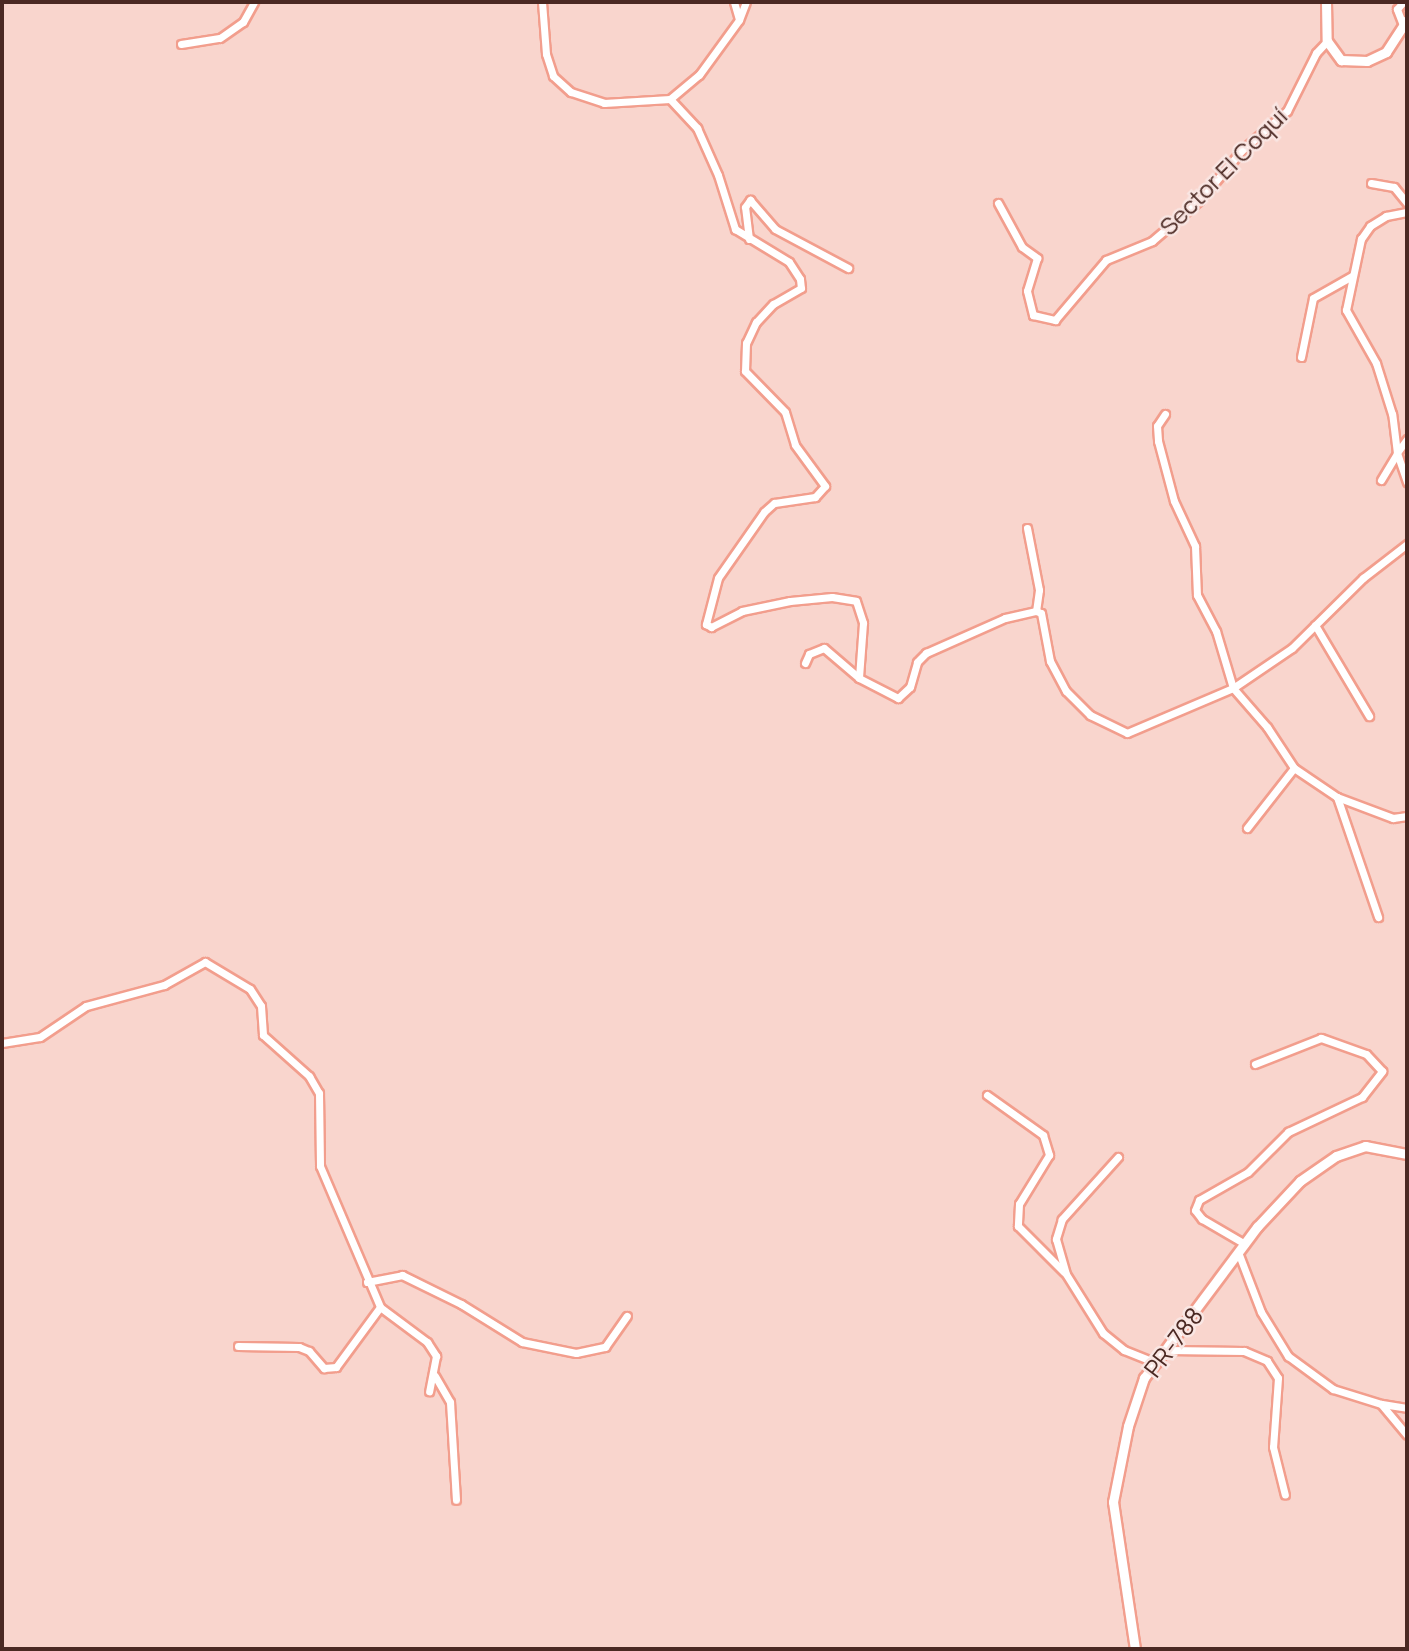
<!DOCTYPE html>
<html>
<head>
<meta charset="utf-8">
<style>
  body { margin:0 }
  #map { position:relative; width:1409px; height:1651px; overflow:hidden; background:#f9d5cd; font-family:Manrope,sans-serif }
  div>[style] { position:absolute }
  .roads { filter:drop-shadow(2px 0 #f29e8d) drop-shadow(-2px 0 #f29e8d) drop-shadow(0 2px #f29e8d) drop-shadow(0 -2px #f29e8d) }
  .minor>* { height:7px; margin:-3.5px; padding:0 3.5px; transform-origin:3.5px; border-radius:3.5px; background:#fff }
  .tertiary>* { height:9px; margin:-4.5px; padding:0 4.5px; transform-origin:4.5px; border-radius:4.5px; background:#fff }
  span { translate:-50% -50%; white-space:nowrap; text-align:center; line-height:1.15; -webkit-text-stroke:5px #f9e6e3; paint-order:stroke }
  .street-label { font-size:24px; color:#4b2923 }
  .frame { position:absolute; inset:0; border:4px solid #4b2923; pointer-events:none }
</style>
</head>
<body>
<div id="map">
  <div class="roads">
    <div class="minor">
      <div style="left:542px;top:2px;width:52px;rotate:85.6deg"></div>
      <div style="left:546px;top:54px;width:23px;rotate:72deg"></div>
      <div style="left:553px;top:76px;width:24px;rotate:42deg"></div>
      <div style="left:571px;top:92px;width:35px;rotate:18deg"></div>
      <div style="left:604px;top:103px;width:66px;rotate:-3.5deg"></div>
      <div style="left:670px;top:99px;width:40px;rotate:47deg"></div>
      <div style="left:697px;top:128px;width:51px;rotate:65.9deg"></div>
      <div style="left:718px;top:175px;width:57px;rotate:72.5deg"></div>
      <div style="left:735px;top:229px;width:63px;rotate:31.4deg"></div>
      <div style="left:789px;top:262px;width:20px;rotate:57deg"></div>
      <div style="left:800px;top:279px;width:9px;rotate:84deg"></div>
      <div style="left:801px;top:288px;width:32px;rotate:150deg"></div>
      <div style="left:773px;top:304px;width:25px;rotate:133deg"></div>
      <div style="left:756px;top:322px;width:23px;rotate:115deg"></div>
      <div style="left:746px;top:343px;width:28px;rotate:92deg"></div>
      <div style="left:745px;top:371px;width:57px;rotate:45.7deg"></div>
      <div style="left:785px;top:412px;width:34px;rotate:73deg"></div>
      <div style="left:795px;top:445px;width:51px;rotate:53.8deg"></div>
      <div style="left:825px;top:486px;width:15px;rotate:132deg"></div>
      <div style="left:815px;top:497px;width:41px;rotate:171.7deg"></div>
      <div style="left:774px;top:503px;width:13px;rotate:138deg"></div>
      <div style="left:764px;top:512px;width:80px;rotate:124.9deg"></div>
      <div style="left:718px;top:578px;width:48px;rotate:104.6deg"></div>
      <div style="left:706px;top:624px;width:6px;rotate:31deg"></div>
      <div style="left:711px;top:627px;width:35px;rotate:-27deg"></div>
      <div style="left:742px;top:611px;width:49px;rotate:-11.8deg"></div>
      <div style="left:790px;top:601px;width:42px;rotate:-5.4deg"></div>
      <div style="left:832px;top:597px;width:24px;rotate:9deg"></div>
      <div style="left:856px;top:601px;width:23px;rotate:72deg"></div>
      <div style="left:863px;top:623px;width:55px;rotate:94.2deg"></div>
      <div style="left:859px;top:678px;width:44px;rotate:27.1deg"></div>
      <div style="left:898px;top:698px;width:16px;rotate:-43deg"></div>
      <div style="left:910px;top:687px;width:26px;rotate:-74deg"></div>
      <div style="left:917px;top:662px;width:13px;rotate:-45deg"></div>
      <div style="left:926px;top:653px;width:86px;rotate:-23.9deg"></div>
      <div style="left:1005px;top:618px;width:32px;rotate:-13deg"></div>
      <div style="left:1036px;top:611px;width:5px;rotate:22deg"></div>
      <div style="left:1041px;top:613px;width:49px;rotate:79.4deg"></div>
      <div style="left:1050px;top:661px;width:34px;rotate:62deg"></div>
      <div style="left:1066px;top:691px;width:34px;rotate:45deg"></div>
      <div style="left:1090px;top:715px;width:41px;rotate:25.9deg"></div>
      <div style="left:1127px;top:733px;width:115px;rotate:-23deg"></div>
      <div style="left:1233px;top:688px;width:71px;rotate:-34.1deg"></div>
      <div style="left:1292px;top:648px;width:100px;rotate:-44.6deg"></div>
      <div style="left:1363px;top:578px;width:56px;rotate:-37.7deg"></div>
      <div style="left:734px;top:2px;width:18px;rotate:74deg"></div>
      <div style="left:1403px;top:25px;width:17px;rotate:-111deg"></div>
      <div style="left:1397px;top:9px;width:9px;rotate:-49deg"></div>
      <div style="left:181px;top:44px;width:39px;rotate:-9deg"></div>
      <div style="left:220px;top:38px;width:28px;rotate:-35deg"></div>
      <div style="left:243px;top:22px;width:23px;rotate:-61deg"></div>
      <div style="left:670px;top:99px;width:38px;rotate:-40deg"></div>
      <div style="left:699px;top:75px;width:68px;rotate:-54deg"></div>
      <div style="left:739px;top:20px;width:19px;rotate:-69deg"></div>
      <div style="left:1371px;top:183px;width:23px;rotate:10deg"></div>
      <div style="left:1394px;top:187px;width:21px;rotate:51deg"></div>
      <div style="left:998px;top:203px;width:50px;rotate:61.4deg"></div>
      <div style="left:1022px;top:247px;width:19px;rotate:36deg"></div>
      <div style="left:1037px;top:258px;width:34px;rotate:107deg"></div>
      <div style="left:1027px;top:291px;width:25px;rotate:76deg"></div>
      <div style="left:1033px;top:315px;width:23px;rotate:13deg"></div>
      <div style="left:1055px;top:320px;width:79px;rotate:-49.6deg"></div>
      <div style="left:1106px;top:260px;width:50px;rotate:-22.4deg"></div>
      <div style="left:1152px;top:241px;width:63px;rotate:-40.5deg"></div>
      <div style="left:1200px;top:200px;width:64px;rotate:-50.1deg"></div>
      <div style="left:1241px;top:151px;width:61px;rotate:-41deg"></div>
      <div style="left:1287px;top:111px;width:65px;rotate:-63.4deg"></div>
      <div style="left:1316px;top:53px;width:16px;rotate:-47deg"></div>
      <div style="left:749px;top:239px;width:32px;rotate:-97deg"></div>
      <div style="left:745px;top:207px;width:9px;rotate:-54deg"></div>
      <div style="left:750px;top:200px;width:38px;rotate:49deg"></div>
      <div style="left:775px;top:229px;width:83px;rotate:28.1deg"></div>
      <div style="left:1301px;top:357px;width:60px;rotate:-78.5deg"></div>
      <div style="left:1313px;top:298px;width:45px;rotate:-29.4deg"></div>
      <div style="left:1165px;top:414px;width:14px;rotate:124deg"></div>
      <div style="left:1157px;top:426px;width:15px;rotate:86deg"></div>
      <div style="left:1158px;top:441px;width:62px;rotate:75.1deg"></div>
      <div style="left:1174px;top:501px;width:50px;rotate:65deg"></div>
      <div style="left:1195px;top:546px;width:49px;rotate:87.7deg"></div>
      <div style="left:1197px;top:595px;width:41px;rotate:62.2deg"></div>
      <div style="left:1216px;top:631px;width:59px;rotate:73.4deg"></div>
      <div style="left:1233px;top:688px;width:52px;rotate:48.9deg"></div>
      <div style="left:1267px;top:727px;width:49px;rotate:56.6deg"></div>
      <div style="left:1294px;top:768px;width:52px;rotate:34deg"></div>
      <div style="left:1337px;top:797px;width:127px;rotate:71.1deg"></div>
      <div style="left:1407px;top:439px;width:17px;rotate:126deg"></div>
      <div style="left:1397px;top:453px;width:31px;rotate:71deg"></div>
      <div style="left:1381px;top:480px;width:31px;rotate:-59deg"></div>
      <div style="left:1397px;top:453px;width:39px;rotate:-97deg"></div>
      <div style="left:1392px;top:414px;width:53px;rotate:-107.4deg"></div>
      <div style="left:1376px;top:363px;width:61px;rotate:-119.5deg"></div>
      <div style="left:1346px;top:310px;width:73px;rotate:-78.1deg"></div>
      <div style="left:1361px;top:239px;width:16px;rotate:-55deg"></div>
      <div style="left:1370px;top:226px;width:19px;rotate:-32deg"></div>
      <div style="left:1386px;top:216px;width:21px;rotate:-11deg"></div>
      <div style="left:1027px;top:528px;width:63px;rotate:79deg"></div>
      <div style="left:1039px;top:590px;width:21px;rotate:98deg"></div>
      <div style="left:1315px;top:625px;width:106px;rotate:59.3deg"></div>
      <div style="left:805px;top:663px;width:10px;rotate:-66deg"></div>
      <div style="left:809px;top:654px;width:16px;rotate:-22deg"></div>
      <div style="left:824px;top:648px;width:46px;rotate:40.6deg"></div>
      <div style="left:1337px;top:797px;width:60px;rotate:20.6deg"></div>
      <div style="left:1393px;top:818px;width:14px;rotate:-8deg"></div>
      <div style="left:1247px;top:828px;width:76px;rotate:-51.9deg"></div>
      <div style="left:2px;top:1043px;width:38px;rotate:-9deg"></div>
      <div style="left:40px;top:1037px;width:55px;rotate:-34deg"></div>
      <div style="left:86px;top:1006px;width:81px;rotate:-15.1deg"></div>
      <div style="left:164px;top:985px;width:47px;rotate:-29.3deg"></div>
      <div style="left:205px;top:962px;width:52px;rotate:31deg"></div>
      <div style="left:250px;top:989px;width:20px;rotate:57deg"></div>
      <div style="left:261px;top:1006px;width:29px;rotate:86deg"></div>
      <div style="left:263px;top:1035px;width:62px;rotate:41.7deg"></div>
      <div style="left:309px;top:1076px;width:20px;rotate:60deg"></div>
      <div style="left:319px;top:1093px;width:73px;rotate:89.2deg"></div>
      <div style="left:320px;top:1166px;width:153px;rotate:66.9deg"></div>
      <div style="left:380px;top:1307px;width:59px;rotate:36.7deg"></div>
      <div style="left:427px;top:1342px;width:17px;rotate:57deg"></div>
      <div style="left:436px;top:1356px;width:36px;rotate:101deg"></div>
      <div style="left:987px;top:1095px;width:69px;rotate:35.5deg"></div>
      <div style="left:1043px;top:1135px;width:21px;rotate:73deg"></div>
      <div style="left:1049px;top:1155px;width:57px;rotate:121.5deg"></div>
      <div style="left:1019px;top:1204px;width:22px;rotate:93deg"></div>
      <div style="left:1018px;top:1226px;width:65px;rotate:45deg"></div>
      <div style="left:1118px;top:1157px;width:84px;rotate:132.1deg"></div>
      <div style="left:1062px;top:1219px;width:21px;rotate:107deg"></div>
      <div style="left:1056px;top:1239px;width:36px;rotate:74deg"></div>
      <div style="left:1066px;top:1274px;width:70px;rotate:57.9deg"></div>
      <div style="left:1103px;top:1333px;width:27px;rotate:39deg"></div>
      <div style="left:1124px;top:1350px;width:35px;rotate:22deg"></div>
      <div style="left:1245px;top:1244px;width:50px;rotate:-149.8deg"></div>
      <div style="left:1202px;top:1219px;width:11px;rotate:-128deg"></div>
      <div style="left:1195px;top:1210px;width:11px;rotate:-68deg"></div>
      <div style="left:1199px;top:1200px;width:56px;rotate:-29.7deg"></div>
      <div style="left:1248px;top:1172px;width:57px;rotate:-45deg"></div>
      <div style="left:1288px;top:1132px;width:82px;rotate:-25.3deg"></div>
      <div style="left:1362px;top:1097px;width:33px;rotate:-52deg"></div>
      <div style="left:1382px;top:1071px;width:23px;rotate:-133deg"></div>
      <div style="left:1366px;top:1054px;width:48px;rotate:-160.4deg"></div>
      <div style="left:1321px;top:1038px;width:71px;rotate:158.5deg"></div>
      <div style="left:1238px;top:1252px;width:64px;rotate:69deg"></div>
      <div style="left:1261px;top:1312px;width:52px;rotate:58.5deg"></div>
      <div style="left:1288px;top:1356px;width:56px;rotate:36.3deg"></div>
      <div style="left:1333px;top:1389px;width:50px;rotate:17.4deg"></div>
      <div style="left:1381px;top:1404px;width:40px;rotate:50deg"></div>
      <div style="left:367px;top:1282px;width:36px;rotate:-11deg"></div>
      <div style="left:402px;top:1275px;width:66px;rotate:26.2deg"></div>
      <div style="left:461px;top:1304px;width:72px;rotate:31.9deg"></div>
      <div style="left:522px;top:1342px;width:55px;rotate:11.5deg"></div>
      <div style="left:576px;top:1353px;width:30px;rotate:-12deg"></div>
      <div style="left:605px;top:1347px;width:38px;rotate:-55deg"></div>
      <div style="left:238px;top:1346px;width:61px;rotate:0.9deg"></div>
      <div style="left:299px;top:1347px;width:11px;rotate:22deg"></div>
      <div style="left:309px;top:1351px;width:23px;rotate:49deg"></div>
      <div style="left:324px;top:1368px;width:12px;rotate:-5deg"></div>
      <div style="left:336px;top:1367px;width:74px;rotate:-53.7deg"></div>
      <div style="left:1168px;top:1350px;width:76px;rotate:0.8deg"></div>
      <div style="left:1244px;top:1351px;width:25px;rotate:23deg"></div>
      <div style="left:1267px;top:1361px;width:20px;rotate:57deg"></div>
      <div style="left:1278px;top:1378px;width:69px;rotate:94.1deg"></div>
      <div style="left:1273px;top:1447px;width:49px;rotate:76deg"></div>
      <div style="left:435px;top:1376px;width:30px;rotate:60deg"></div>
      <div style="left:450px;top:1402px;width:98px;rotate:86.5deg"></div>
      <div style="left:1382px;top:1404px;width:25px;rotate:9deg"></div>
    </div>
    <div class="tertiary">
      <div style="left:1326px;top:2px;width:39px;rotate:89deg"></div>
      <div style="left:1327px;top:41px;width:24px;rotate:54deg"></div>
      <div style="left:1341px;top:60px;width:26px;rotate:2deg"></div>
      <div style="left:1367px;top:61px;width:21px;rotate:-25deg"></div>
      <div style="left:1386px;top:52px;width:38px;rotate:-57deg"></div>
      <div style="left:1135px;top:1649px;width:149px;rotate:-98.5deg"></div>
      <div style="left:1113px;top:1502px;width:77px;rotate:-78.8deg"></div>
      <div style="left:1128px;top:1426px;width:51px;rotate:-71.6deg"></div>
      <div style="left:1144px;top:1378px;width:189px;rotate:-53.2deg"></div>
      <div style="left:1257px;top:1227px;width:63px;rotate:-46.9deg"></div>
      <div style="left:1300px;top:1181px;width:44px;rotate:-34.8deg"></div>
      <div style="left:1336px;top:1156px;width:31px;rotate:-19deg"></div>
      <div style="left:1365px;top:1146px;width:43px;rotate:10.8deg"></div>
    </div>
  </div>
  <div class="street-label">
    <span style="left:1223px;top:171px;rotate:-45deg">Sector El Coquí</span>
    <span style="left:1173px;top:1342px;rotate:-53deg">PR-788</span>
  </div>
  <div class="frame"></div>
</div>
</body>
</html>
